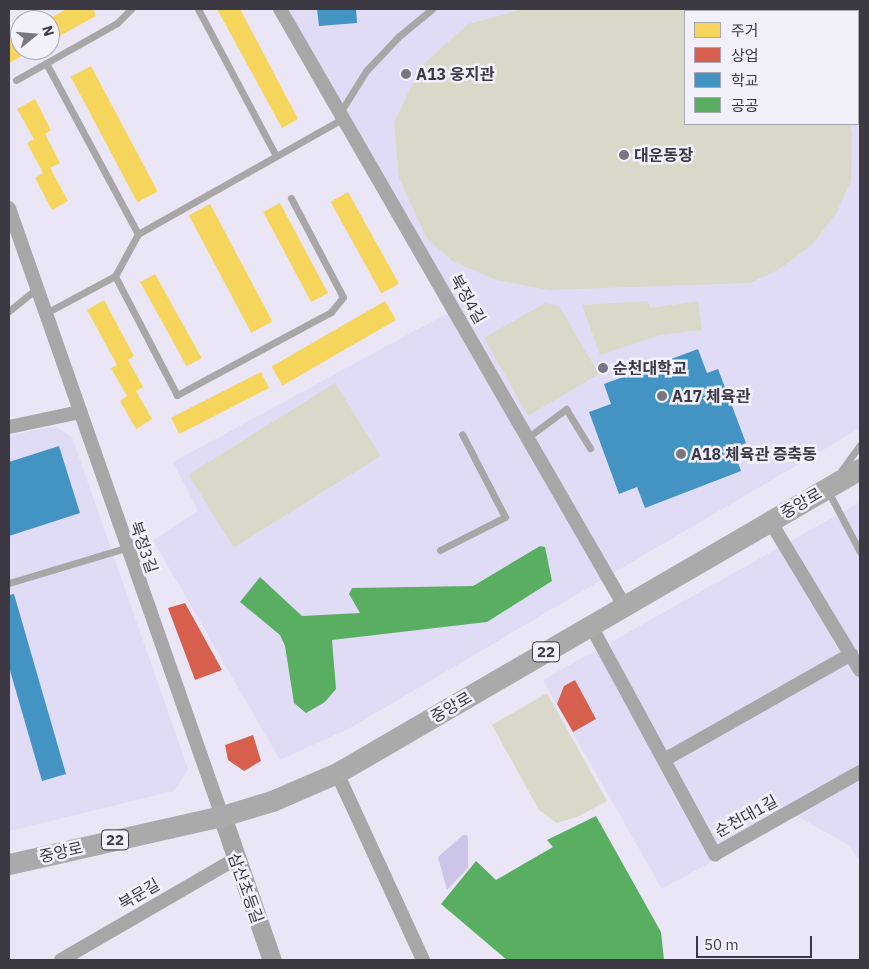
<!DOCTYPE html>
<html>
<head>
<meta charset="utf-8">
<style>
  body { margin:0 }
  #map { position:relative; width:869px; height:969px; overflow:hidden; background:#eae6f6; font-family:"IBM Plex Sans","Noto Sans KR",sans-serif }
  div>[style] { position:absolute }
  .built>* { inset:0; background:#e1dcf6 }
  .green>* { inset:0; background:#dad9c9; transform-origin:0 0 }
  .water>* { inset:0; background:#ccc4e9 }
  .homes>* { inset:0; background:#f6d55c; transform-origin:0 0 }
  .shops>* { inset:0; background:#d6604d }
  .schools>* { inset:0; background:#4393c3 }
  .public>* { inset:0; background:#5aae61 }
  .lane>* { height:7px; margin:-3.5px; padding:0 3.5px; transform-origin:3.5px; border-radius:3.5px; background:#a8a6a6 }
  .street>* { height:14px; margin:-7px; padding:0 7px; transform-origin:7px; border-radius:7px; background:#a8a6a6 }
  .secondary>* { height:19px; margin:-9.5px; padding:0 9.5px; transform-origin:9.5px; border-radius:9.5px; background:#a7a5a6 }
  .primary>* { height:21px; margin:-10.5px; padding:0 10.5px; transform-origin:10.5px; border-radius:10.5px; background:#aaaaab }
  .dots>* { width:14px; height:14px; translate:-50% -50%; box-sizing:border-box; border:2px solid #f2f0fb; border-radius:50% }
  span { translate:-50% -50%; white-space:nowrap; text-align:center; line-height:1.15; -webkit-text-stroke:5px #f2f0fb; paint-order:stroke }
  .shield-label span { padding:1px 4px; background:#f2f0fb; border:1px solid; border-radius:4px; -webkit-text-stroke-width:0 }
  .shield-label { font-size:15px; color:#3c3944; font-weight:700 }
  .poi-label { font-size:16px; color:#3c3944; font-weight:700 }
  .left { translate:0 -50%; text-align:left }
  .street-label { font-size:16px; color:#3c3944 }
  .frame { position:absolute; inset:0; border:10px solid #3c3944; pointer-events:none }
  .legend { position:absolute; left:684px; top:10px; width:175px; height:115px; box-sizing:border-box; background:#f2f0fb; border:1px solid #a9a7b2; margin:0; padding:6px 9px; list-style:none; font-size:15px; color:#3c3944 }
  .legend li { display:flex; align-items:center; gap:10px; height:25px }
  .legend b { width:25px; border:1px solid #a9a7b2 }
  .north { position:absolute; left:10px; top:10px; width:50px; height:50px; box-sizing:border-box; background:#f2f0fb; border:1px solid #a9a7b2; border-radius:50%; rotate:73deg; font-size:14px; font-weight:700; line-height:20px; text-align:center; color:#3c3944 }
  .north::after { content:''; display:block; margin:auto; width:18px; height:22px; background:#797682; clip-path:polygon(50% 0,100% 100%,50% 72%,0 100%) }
  .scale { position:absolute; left:696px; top:936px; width:116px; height:22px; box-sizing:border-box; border:2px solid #3c3944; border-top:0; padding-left:6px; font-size:15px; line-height:18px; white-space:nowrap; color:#3c3944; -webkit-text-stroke:4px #f2f0fb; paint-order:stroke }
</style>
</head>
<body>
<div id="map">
  <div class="built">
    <div style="clip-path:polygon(evenodd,285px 9px,860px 9px,860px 428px,350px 728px,280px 760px,153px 540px,198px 511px,173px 462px,455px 309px,285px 9px,685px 11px,858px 11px,858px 124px,685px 124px,685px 11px)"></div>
    <div style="clip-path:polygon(55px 426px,72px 437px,188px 769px,174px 791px,9px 831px,9px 436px)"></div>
    <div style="clip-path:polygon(860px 502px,860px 860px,847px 844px,795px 815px,662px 889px,543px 680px)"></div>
  </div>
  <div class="green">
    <div style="clip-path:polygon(524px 9px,760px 9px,685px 11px,685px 124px,849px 124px,852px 132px,851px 181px,837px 212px,812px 245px,778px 270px,750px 283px,549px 290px,496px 280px,452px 261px,426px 237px,399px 178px,394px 123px,420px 67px,468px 24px)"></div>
    <div style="clip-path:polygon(648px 301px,650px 308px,698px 301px,702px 330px,660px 335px,600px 355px,582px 305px)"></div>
    <div style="clip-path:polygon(545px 303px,559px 306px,599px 374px,528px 416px,484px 338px)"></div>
    <div style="left:335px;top:383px;width:86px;height:173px;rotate:58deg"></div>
    <div style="clip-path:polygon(547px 693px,607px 801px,577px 817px,557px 823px,539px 810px,492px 725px)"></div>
  </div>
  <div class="water">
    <div style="clip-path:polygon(463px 835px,467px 835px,468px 838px,468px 868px,447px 890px,438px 857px)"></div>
  </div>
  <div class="homes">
    <div style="clip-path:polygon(67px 9px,93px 9px,96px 16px,50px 41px,50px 20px,46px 20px)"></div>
    <div style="clip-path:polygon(217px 9px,240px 9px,298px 119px,282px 128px)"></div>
    <div style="clip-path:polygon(20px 34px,20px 50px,33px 50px,9px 63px,9px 40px)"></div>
    <div style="left:91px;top:66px;width:142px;height:23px;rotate:62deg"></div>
    <div style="clip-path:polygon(35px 99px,51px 130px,45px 134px,60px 163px,50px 168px,68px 201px,52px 210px,35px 178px,43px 173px,27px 143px,34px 139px,17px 109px)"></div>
    <div style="left:348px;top:192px;width:105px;height:20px;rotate:61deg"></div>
    <div style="left:280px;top:203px;width:102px;height:19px;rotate:62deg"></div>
    <div style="left:210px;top:204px;width:133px;height:24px;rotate:62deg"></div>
    <div style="left:155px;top:274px;width:96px;height:17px;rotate:61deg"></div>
    <div style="clip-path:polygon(104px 300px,134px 356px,128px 360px,143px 387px,136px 391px,152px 419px,136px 429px,120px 401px,127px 396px,111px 368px,117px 365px,87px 310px)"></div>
    <div style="left:385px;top:301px;width:22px;height:131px;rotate:60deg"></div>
    <div style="left:261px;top:372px;width:18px;height:101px;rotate:63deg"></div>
  </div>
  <div class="shops">
    <div style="clip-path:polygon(185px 603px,222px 670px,195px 680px,168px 608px)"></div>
    <div style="clip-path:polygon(575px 680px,596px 719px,573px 732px,557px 704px,564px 686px)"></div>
    <div style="clip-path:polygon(253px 735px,261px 761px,244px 771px,228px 760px,225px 745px)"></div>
  </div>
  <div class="schools">
    <div style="clip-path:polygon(317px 9px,356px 9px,357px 23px,319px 26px)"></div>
    <div style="clip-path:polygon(698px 349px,707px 373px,718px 369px,746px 443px,733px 448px,741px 471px,645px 508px,637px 487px,619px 494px,589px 412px,611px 404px,604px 384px)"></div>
    <div style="clip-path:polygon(59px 446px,80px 513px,9px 536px,9px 462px)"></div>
    <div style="clip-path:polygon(14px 594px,66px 774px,42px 781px,9px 667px,9px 595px)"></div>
  </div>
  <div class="public">
    <div style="clip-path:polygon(540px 546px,545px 547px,552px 581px,487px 622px,332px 640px,336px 689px,325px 702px,306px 713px,294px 703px,285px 646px,280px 635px,240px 602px,260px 577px,302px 616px,360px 613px,349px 594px,352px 588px,473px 586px)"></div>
    <div style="clip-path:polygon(596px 816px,661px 932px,664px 960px,507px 960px,441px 904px,476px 861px,496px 880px,553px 847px,547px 840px)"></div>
  </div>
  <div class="lane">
    <div style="left:198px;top:9px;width:166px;rotate:62deg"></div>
    <div style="left:46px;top:63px;width:194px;rotate:61.7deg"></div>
    <div style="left:16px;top:80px;width:116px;rotate:-29.4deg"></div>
    <div style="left:117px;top:23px;width:20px;rotate:-45deg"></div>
    <div style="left:341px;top:111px;width:47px;rotate:-58deg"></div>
    <div style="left:366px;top:71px;width:47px;rotate:-46.7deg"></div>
    <div style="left:398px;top:37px;width:44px;rotate:-39.5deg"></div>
    <div style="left:115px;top:276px;width:134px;rotate:62.5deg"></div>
    <div style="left:177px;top:395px;width:175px;rotate:-28.3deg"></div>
    <div style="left:331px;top:312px;width:19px;rotate:-51deg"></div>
    <div style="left:343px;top:297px;width:112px;rotate:-117.7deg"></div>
    <div style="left:9px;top:311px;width:36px;rotate:-39deg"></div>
    <div style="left:46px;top:313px;width:78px;rotate:-28.2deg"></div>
    <div style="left:115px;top:276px;width:48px;rotate:-61.3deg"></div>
    <div style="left:138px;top:234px;width:236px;rotate:-29.4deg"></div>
    <div style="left:527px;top:438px;width:49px;rotate:-36.6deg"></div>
    <div style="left:566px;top:409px;width:46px;rotate:58.4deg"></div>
    <div style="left:841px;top:471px;width:32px;rotate:-54deg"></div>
    <div style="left:828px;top:491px;width:69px;rotate:62.3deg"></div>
    <div style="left:440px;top:550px;width:73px;rotate:-26.9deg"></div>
    <div style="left:505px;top:517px;width:93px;rotate:-117.4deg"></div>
    <div style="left:9px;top:583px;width:122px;rotate:-16.7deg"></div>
  </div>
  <div class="street">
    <div style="left:280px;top:9px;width:690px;rotate:60.02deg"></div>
    <div style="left:9px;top:208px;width:644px;rotate:70.69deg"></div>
    <div style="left:9px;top:427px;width:73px;rotate:-11.9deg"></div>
    <div style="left:770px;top:521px;width:174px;rotate:58.9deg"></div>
    <div style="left:591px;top:626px;width:260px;rotate:61.5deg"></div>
    <div style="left:715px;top:854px;width:167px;rotate:-29.5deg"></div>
    <div style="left:664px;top:760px;width:215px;rotate:-29.5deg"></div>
    <div style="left:337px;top:773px;width:206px;rotate:65.3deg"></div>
    <div style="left:61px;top:960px;width:201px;rotate:-30.1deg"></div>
  </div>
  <div class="secondary">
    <div style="left:222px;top:816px;width:152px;rotate:70.9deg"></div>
  </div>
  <div class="primary">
    <div style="left:9px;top:864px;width:218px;rotate:-12.7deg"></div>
    <div style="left:222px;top:816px;width:52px;rotate:-16.7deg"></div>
    <div style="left:272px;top:801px;width:71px;rotate:-23.3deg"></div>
    <div style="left:337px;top:773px;width:605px;rotate:-30.17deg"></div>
  </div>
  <div class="dots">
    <div style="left:406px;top:74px;background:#797682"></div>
    <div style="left:624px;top:155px;background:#797682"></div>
    <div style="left:603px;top:368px;background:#797682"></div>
    <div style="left:662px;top:396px;background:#797682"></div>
    <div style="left:681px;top:454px;background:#797682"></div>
  </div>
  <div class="shield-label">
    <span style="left:546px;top:652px">22</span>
    <span style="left:115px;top:840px">22</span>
  </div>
  <div class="poi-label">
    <span class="left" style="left:416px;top:74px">A13 웅지관</span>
    <span class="left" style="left:634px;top:155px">대운동장</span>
    <span class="left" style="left:613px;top:368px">순천대학교</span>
    <span class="left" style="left:672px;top:396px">A17 체육관</span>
    <span class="left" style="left:691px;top:454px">A18 체육관 증축동</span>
  </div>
  <div class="street-label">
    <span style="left:468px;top:299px;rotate:60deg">북정4길</span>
    <span style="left:801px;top:503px;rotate:-30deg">중앙로</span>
    <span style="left:144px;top:547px;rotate:71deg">북정3길</span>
    <span style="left:451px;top:707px;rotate:-30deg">중앙로</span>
    <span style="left:746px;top:816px;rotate:-29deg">순천대1길</span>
    <span style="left:61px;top:852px;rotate:-13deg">중앙로</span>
    <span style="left:246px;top:888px;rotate:70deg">삼산초등길</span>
    <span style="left:139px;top:894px;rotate:-30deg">북문길</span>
  </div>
  <div class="frame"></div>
  <ul class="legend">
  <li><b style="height:14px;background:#f6d55c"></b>주거</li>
  <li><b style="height:14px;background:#d6604d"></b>상업</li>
  <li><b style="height:14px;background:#4393c3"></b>학교</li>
  <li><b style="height:14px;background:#5aae61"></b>공공</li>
  </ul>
  <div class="north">N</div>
  <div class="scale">50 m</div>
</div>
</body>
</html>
